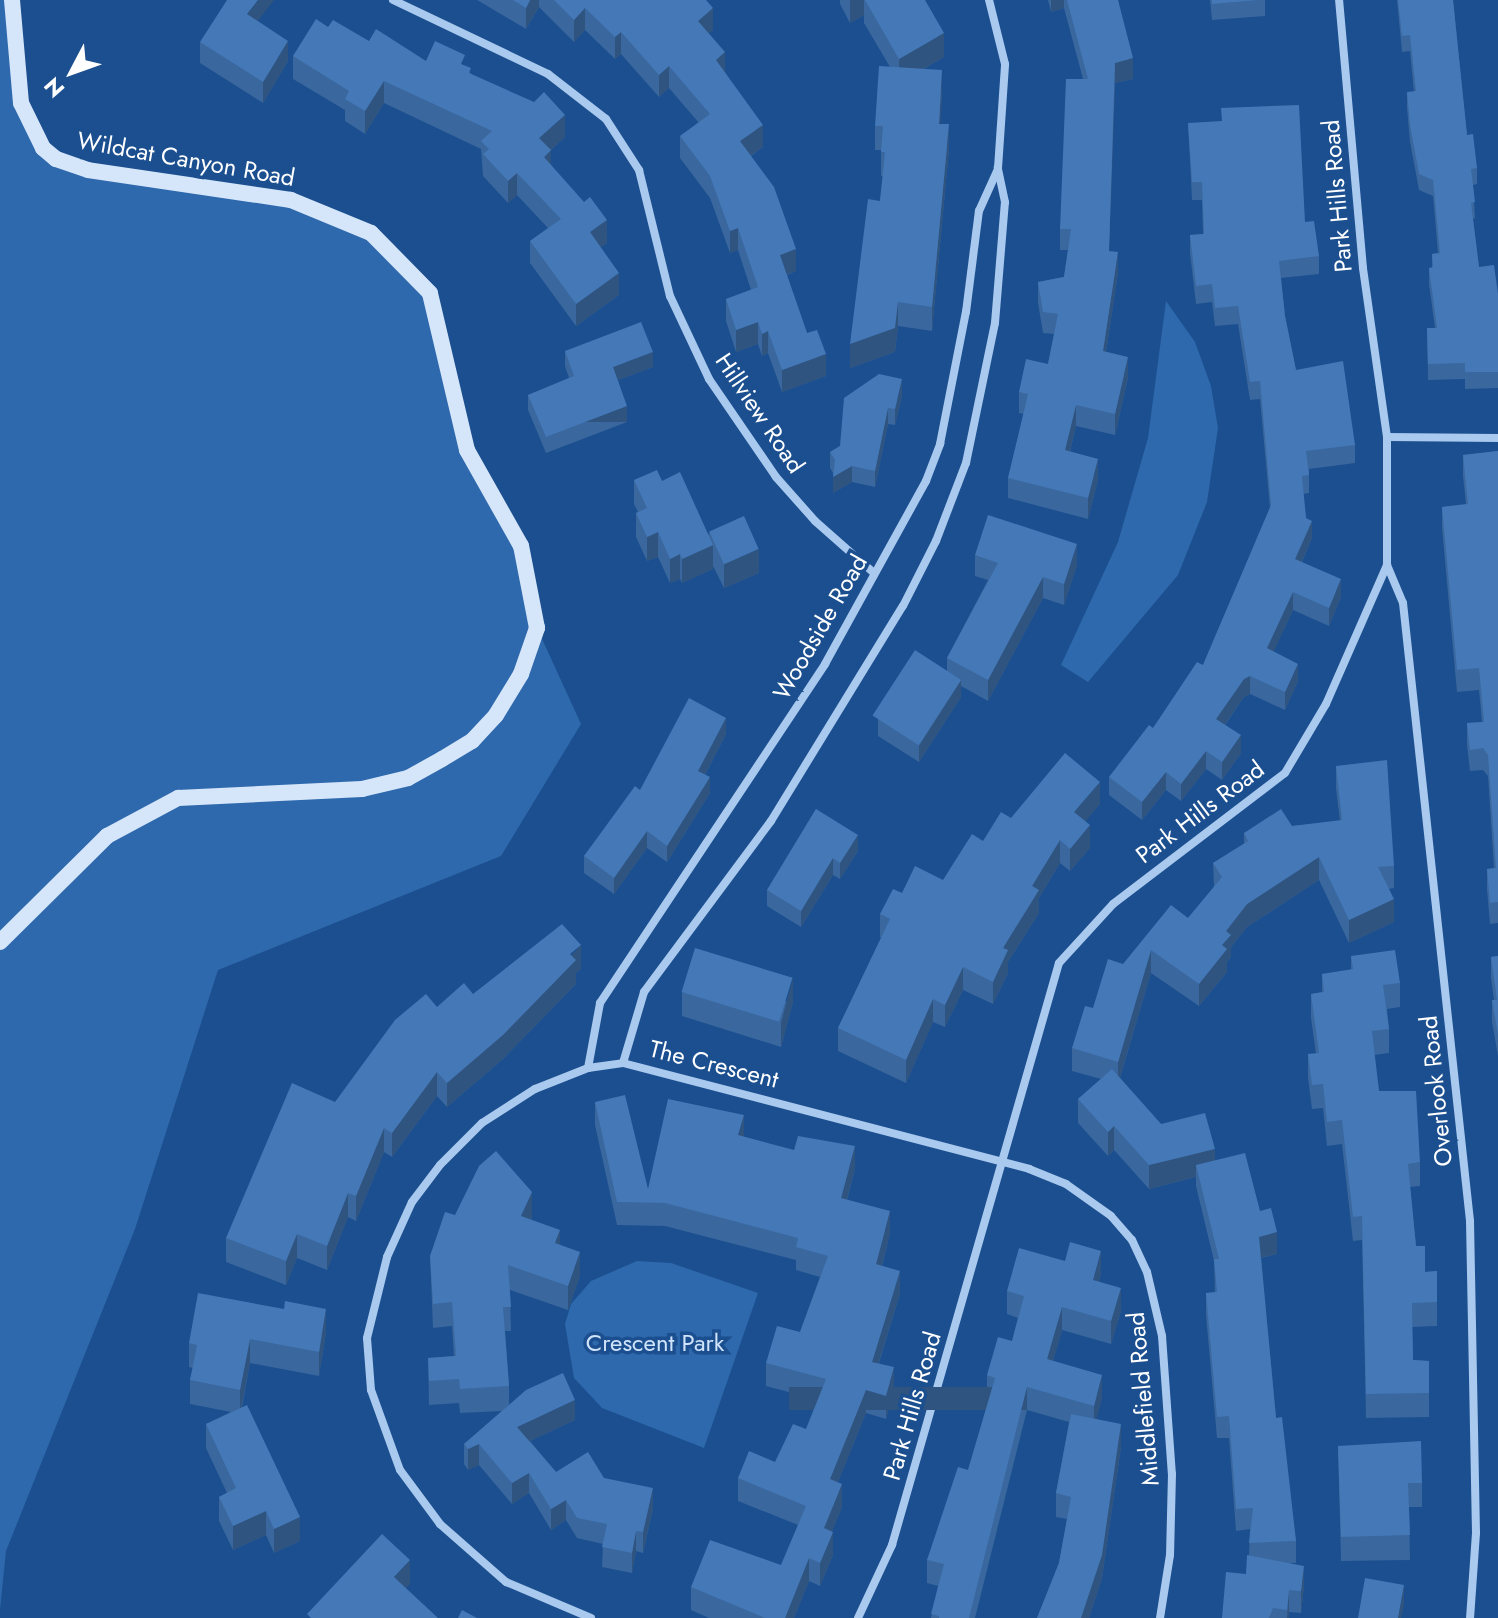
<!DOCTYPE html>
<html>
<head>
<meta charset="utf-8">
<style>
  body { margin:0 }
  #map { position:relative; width:1498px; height:1618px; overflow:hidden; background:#1b4f8f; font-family:Jost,sans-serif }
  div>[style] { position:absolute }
  .green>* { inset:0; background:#2e69ad }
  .street>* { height:8px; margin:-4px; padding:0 4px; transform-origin:4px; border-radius:4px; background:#a9c9ee }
  .secondary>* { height:16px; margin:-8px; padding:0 8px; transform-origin:8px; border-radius:8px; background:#d6e6fa }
  .wall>* { inset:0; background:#3a679d }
  .shaded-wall>* { inset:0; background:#305480; transform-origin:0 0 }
  .building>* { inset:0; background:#4478b7; transform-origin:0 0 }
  span { translate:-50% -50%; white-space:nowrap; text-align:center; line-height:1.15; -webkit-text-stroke:7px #1b4f8f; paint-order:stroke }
  .street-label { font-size:24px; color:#fff }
  .park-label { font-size:24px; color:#cfe3fa }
  .north { position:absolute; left:32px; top:32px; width:80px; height:80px; -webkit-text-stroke:6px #1b4f8f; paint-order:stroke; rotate:229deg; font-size:22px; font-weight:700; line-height:32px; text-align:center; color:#fff }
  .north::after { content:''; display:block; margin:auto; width:28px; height:36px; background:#fff; clip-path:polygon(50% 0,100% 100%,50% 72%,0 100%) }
</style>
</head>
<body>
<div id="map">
  <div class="green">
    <div style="clip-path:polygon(0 0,12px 0,17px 78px,56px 159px,291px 200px,371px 233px,430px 293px,452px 403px,521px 546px,537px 628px,581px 724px,501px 856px,218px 970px,135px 1229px,6px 1551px,0 1610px)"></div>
    <div style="clip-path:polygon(1166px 301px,1195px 342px,1211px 386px,1218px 428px,1207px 502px,1178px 575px,1088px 682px,1061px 665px,1118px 542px,1148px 438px)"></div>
    <div style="clip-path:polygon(637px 1261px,671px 1263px,758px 1293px,704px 1448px,602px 1408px,574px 1378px,565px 1324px,571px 1304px,591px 1281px)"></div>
  </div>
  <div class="street">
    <div style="left:393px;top:0;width:172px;rotate:25.5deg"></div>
    <div style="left:548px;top:74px;width:73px;rotate:37.8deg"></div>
    <div style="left:606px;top:119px;width:61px;rotate:57.1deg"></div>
    <div style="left:639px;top:170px;width:130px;rotate:76.2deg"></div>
    <div style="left:670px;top:296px;width:92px;rotate:64.8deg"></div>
    <div style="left:709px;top:379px;width:119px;rotate:55.6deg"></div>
    <div style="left:776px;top:477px;width:59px;rotate:48.4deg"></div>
    <div style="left:815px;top:521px;width:79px;rotate:41.4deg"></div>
    <div style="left:1387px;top:437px;width:111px;rotate:0.5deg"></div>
    <div style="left:1387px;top:565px;width:41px;rotate:67.2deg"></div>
    <div style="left:1403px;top:603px;width:622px;rotate:83.81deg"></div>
    <div style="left:1470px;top:1221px;width:312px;rotate:88.9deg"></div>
    <div style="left:1476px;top:1533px;width:85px;rotate:94deg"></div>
    <div style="left:623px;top:1063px;width:74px;rotate:-73.5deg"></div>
    <div style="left:644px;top:992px;width:213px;rotate:-53.4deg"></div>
    <div style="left:771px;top:821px;width:252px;rotate:-58.5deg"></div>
    <div style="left:903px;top:606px;width:73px;rotate:-63.1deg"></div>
    <div style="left:936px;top:541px;width:84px;rotate:-69deg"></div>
    <div style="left:966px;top:463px;width:143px;rotate:-78.3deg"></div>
    <div style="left:995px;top:323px;width:121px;rotate:-85.3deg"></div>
    <div style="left:1005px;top:202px;width:35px;rotate:-102deg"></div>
    <div style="left:998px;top:168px;width:104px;rotate:-86.1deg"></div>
    <div style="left:1005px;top:64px;width:66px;rotate:-104deg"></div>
    <div style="left:588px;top:1068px;width:66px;rotate:-79.5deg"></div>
    <div style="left:600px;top:1003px;width:407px;rotate:-56.4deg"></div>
    <div style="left:825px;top:664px;width:209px;rotate:-61.1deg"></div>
    <div style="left:926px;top:481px;width:40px;rotate:-69deg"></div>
    <div style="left:940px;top:444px;width:135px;rotate:-78.9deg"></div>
    <div style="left:966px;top:312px;width:102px;rotate:-82.7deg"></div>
    <div style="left:979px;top:211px;width:46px;rotate:-65.7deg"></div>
    <div style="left:591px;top:1618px;width:92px;rotate:-157deg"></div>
    <div style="left:506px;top:1582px;width:88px;rotate:-138.7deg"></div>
    <div style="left:440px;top:1524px;width:67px;rotate:-126.5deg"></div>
    <div style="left:400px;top:1470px;width:85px;rotate:-109.9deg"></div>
    <div style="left:371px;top:1390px;width:52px;rotate:-94.4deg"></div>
    <div style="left:367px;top:1338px;width:83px;rotate:-76.1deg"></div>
    <div style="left:387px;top:1257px;width:60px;rotate:-65.6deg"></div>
    <div style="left:412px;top:1202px;width:46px;rotate:-52.9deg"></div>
    <div style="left:440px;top:1165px;width:59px;rotate:-45deg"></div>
    <div style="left:482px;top:1123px;width:63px;rotate:-32.7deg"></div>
    <div style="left:535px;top:1089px;width:57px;rotate:-21.6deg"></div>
    <div style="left:588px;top:1068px;width:35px;rotate:-8deg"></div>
    <div style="left:623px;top:1063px;width:420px;rotate:14.6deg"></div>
    <div style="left:1029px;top:1169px;width:40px;rotate:22deg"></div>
    <div style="left:1066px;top:1184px;width:55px;rotate:35.4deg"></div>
    <div style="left:1111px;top:1216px;width:32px;rotate:49deg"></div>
    <div style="left:1132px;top:1240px;width:35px;rotate:65deg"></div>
    <div style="left:1147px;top:1272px;width:66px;rotate:76.8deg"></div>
    <div style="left:1162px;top:1336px;width:138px;rotate:85.9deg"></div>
    <div style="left:1172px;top:1474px;width:81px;rotate:91.4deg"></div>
    <div style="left:1170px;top:1555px;width:64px;rotate:99deg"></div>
    <div style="left:858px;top:1618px;width:81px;rotate:-65deg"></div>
    <div style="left:892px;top:1545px;width:605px;rotate:-73.99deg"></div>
    <div style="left:1059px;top:963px;width:80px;rotate:-47.5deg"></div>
    <div style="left:1113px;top:904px;width:216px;rotate:-37.3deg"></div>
    <div style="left:1285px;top:773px;width:80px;rotate:-59.3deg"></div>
    <div style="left:1326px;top:704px;width:152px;rotate:-66.3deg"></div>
    <div style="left:1387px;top:565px;width:128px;rotate:-90deg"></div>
    <div style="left:1387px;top:437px;width:171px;rotate:-98.1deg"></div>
    <div style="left:1363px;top:268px;width:269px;rotate:-95.1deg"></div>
  </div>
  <div class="secondary">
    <div style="left:0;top:942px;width:151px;rotate:-44.7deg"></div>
    <div style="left:107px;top:836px;width:81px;rotate:-28.2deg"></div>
    <div style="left:178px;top:798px;width:184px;rotate:-2.8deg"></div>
    <div style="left:362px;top:789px;width:47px;rotate:-13.4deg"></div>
    <div style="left:408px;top:778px;width:39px;rotate:-29deg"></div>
    <div style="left:442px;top:759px;width:35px;rotate:-31deg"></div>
    <div style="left:472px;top:741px;width:35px;rotate:-47deg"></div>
    <div style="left:496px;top:715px;width:48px;rotate:-58.6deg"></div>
    <div style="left:521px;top:674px;width:49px;rotate:-70.8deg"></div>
    <div style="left:537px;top:628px;width:84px;rotate:-101deg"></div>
    <div style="left:521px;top:546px;width:110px;rotate:-119.4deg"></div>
    <div style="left:467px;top:450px;width:161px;rotate:-103.3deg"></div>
    <div style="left:430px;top:293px;width:84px;rotate:-134.5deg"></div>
    <div style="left:371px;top:233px;width:87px;rotate:-157.6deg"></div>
    <div style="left:291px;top:200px;width:205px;rotate:-171.6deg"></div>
    <div style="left:88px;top:170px;width:34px;rotate:-161deg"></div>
    <div style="left:56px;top:159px;width:17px;rotate:-140deg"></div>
    <div style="left:43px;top:148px;width:50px;rotate:-116.1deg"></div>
    <div style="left:21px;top:103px;width:103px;rotate:-95deg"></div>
  </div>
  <div class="wall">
    <div style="clip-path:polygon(477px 0,706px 0,713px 30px,708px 33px,725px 72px,763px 147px,751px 156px,796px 271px,787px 275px,807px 333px,826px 376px,782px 392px,768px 353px,762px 356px,758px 344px,736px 352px,726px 321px,726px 299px,751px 290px,738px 250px,730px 253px,710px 198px,680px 158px,680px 136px,699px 123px,669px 88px,659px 97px,621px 54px,615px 59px,585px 30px,574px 42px,539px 7px,526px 29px)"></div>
    <div style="clip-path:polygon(840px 0,925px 0,944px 57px,924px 69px,942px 94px,940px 124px,949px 149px,932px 331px,898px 326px,895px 352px,850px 368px,880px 201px,883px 176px,881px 176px,881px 150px,875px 150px,875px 126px,890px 67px,864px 23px,864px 15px,850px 23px,840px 4px)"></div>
    <div style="clip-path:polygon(1048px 0,1118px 0,1133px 79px,1115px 83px,1109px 251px,1118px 273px,1106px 352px,1128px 378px,1115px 435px,1076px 426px,1070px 452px,1098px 480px,1088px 519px,1008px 498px,1008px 478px,1024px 414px,1019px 413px,1019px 392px,1048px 364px,1054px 334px,1043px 333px,1038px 303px,1038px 282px,1064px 277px,1068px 250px,1060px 250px,1060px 229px,1083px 79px,1064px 8px,1051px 12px)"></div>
    <div style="clip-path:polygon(1210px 0,1265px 0,1265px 16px,1212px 20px)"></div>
    <div style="clip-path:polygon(1397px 0,1453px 0,1467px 135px,1477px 168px,1477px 184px,1473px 185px,1475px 218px,1473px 219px,1479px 267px,1498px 294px,1498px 388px,1465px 389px,1465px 379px,1428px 380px,1427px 328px,1435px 328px,1429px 284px,1429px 268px,1432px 268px,1432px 254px,1438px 253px,1433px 196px,1419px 190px,1410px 142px,1407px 108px,1407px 92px,1414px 92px,1410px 51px,1402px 52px)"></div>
    <div style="clip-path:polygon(328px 27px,426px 61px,465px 66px,471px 74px,565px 137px,551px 150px,551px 165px,607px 243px,600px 247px,619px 295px,576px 326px,530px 263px,530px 241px,548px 228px,517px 195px,508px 203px,483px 176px,481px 149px,384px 103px,365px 134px,345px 121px,345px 110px,293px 79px,293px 56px)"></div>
    <div style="clip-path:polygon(200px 42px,288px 61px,263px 103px,200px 63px)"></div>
    <div style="clip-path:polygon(1188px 123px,1305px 222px,1319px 256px,1319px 274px,1281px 278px,1285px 316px,1296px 370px,1355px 445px,1355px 463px,1309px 469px,1309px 493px,1303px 494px,1306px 518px,1312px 538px,1302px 562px,1341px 597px,1329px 626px,1293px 610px,1273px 652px,1298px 681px,1285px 710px,1250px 694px,1244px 697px,1225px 725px,1241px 753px,1222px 780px,1206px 769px,1181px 801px,1166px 790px,1142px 820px,1109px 795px,1109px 777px,1153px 728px,1203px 665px,1270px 508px,1260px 399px,1250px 400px,1238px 324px,1215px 326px,1212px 302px,1196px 304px,1190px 253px,1190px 235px,1203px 234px,1202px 200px,1192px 200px)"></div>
    <div style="clip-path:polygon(565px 351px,653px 367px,618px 380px,627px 422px,546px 453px,528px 410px,528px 395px,569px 378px,565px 366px)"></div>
    <div style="clip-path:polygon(902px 396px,895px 425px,888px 424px,875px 487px,852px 482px,833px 493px,833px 473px,830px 468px,830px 452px,840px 446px)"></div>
    <div style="clip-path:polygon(1498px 451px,1498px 923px,1490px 924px,1487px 890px,1487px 869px,1494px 868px,1488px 776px,1483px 770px,1470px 771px,1467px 745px,1467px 723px,1482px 722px,1479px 690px,1457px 692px,1442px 528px,1442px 507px,1466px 504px,1463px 476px,1463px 455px)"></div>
    <div style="clip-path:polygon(634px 480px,662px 481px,709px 535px,709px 532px,759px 573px,724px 588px,713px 566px,713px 569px,682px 583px,680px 579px,670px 583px,658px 557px,647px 561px,636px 537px,636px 513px,638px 512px,634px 504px)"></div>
    <div style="clip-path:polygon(975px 555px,1077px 565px,1064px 605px,1043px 598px,988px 701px,961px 686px,961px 697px,919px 762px,878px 736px,878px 719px,947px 671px,947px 658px,988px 580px,975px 576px)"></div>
    <div style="clip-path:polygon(726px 734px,705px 775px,710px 793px,667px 862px,647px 848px,614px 894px,584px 873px,584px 856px,640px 790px)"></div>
    <div style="clip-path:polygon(1336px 766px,1394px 866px,1394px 888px,1389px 889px,1394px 922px,1349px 943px,1319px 880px,1247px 927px,1231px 947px,1231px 957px,1227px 962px,1227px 972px,1199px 1006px,1151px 973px,1120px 1078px,1161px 1124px,1215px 1161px,1260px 1211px,1277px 1254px,1261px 1258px,1276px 1418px,1296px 1541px,1296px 1563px,1289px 1563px,1304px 1587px,1301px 1613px,1289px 1612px,1289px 1618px,1222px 1618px,1246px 1574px,1249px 1555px,1250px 1529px,1236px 1531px,1229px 1438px,1217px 1438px,1206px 1315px,1206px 1293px,1215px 1292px,1214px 1261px,1196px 1186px,1196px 1177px,1149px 1189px,1114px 1150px,1108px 1156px,1078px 1123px,1078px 1099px,1101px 1079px,1072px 1071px,1072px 1048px,1093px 1008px,1123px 964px,1188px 918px,1214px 887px,1213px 863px,1244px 844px,1244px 833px,1292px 826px,1340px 821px,1336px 788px)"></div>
    <div style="clip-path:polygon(1100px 804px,1085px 821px,1090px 848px,1070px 871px,1060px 863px,1039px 898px,1039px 913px,1008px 962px,1008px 973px,993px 1004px,963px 990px,945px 1027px,933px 1022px,906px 1083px,838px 1051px,838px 1028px,881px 938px,880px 937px,880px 914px,902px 893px,943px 880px,983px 841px,1011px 818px)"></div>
    <div style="clip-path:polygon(816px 809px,858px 851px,840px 879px,833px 875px,801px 927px,767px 906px,767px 890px)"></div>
    <div style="clip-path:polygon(1351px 956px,1400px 983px,1400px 1007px,1387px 1009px,1389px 1029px,1389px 1053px,1374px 1055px,1379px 1091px,1420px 1162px,1420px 1186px,1410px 1187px,1416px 1246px,1425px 1272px,1437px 1271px,1437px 1326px,1412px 1327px,1413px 1360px,1429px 1361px,1429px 1417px,1366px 1418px,1362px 1240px,1353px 1241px,1342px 1144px,1327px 1146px,1323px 1108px,1312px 1109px,1308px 1078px,1308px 1054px,1316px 1054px,1311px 1018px,1311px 994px,1322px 992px,1322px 974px,1351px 970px)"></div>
    <div style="clip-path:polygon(1498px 956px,1498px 1056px,1492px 1022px,1492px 1000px,1494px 1000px,1491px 978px,1491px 957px)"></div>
    <div style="clip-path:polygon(581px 969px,576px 973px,576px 984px,503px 1059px,447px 1107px,437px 1096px,392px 1157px,384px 1152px,356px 1221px,348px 1217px,327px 1270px,297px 1258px,286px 1285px,226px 1262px,226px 1238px,335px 1102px,437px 1007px,473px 994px)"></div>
    <div style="clip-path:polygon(682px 992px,793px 1002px,781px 1047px,682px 1016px)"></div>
    <div style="clip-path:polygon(595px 1102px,648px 1189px,744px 1137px,855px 1169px,847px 1200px,890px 1234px,882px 1266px,900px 1294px,879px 1363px,894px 1390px,886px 1419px,866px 1413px,838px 1482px,842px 1507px,832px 1531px,833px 1555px,820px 1586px,809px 1581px,794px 1618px,709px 1618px,691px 1610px,691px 1587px,781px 1565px,798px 1525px,738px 1501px,738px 1478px,775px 1462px,806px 1429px,818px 1400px,766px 1386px,766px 1363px,800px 1332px,820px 1277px,796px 1270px,796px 1260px,665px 1226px,617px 1225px,595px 1125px)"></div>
    <div style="clip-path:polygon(455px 1215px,532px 1216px,531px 1220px,560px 1244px,580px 1276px,568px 1310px,510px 1290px,511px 1331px,505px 1331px,509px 1386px,509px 1405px,575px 1420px,530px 1441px,556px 1472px,604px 1478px,653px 1509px,643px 1553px,636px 1551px,632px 1573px,602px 1567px,603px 1544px,577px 1538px,566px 1520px,551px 1530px,529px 1493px,512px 1504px,479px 1465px,468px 1470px,464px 1464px,464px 1444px,502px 1411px,460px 1413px,459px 1403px,429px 1405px,428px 1358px,454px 1356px,452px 1326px,433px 1328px,430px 1256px)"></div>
    <div style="clip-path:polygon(1101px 1274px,1099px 1281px,1121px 1311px,1111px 1344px,1062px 1330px,1053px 1361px,1102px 1398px,1096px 1419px,1121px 1447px,1102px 1578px,1089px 1618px,1037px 1618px,1059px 1563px,1067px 1519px,1056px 1517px,1056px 1493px,1069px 1422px,1027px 1410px,975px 1618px,931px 1618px,938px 1586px,927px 1583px,927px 1560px,968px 1470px,989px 1399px,987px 1398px,987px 1375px,1012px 1341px,1018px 1318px,1007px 1314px,1007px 1291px)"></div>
    <div style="clip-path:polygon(326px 1333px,319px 1376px,250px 1363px,242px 1407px,300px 1541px,274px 1553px,266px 1535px,233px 1550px,219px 1521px,219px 1497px,227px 1493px,206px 1448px,206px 1424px,231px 1412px,190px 1404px,190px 1380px,193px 1368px,189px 1367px,189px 1343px)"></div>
    <div style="clip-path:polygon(1338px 1446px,1422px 1483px,1422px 1507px,1409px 1507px,1410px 1560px,1341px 1561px)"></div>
  </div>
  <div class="shaded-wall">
    <div style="clip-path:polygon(258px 0,274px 0,247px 35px,247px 14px)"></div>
    <div style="clip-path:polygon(530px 0,539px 0,539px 7px,526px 29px,526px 8px)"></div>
    <div style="clip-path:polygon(850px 0,864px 0,864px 15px,850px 23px)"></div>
    <div style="clip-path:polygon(1051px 0,1064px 0,1064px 8px,1051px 12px)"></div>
    <div style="clip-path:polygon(585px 8px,585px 30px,574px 42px,574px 20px)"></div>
    <div style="clip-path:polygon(713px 8px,713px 30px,698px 43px,698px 21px)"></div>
    <div style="clip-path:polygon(621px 32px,621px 54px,615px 59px,615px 37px)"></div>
    <div style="clip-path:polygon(944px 33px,944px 57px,899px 83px,899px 59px)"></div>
    <div style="clip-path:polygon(288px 41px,288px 61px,263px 103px,263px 82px)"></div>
    <div style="clip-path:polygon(725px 52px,725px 74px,716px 60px)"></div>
    <div style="clip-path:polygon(1133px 58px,1133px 79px,1115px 83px,1109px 271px,1115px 63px)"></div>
    <div style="clip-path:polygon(669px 66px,669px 88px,659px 97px,659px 75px)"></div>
    <div style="clip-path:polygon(942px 70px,942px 94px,939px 148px,939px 124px)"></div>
    <div style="clip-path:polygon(384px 81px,384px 103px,365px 134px,365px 111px)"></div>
    <div style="clip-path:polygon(565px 115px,565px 137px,539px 161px,539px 138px)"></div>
    <div style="clip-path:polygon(949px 124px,949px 149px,932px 331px,932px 307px)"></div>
    <div style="clip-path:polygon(763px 125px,763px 147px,740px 163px,740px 141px)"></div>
    <div style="clip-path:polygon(551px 150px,551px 173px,544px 157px)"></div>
    <div style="clip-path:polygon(517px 173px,517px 195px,508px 203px,508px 181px)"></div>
    <div style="clip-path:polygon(607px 220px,607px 243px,590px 255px,590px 232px)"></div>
    <div style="clip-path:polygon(738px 228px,738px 250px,730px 253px,730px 231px)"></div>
    <div style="clip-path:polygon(796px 249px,796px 271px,780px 277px,780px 255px)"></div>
    <div style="clip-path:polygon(1118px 252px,1118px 273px,1103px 372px,1103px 351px)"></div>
    <div style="clip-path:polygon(619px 273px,619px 295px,576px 326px,576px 304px)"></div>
    <div style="clip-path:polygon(898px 302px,898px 326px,895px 352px,850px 368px,850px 344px)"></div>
    <div style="clip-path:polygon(758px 322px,758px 344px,736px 352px,736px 330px)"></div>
    <div style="clip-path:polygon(768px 331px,768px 353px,762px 356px,762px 334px)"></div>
    <div style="clip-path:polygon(653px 352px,653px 367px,613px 382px,613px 367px)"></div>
    <div style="clip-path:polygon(826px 354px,826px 376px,782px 392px,782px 370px)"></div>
    <div style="clip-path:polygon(1128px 357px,1128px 378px,1115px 435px,1115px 414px)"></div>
    <div style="clip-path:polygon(902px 379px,902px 396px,895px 425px,895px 409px)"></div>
    <div style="clip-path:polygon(1076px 405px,1076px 426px,1065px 471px,1065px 450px)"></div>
    <div style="left:627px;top:406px;width:16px;height:87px;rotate:90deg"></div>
    <div style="clip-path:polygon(888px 408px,888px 424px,875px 487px,875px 471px)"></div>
    <div style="clip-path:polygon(1098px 459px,1098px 480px,1088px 519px,1088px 498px)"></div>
    <div style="clip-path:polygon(852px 466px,852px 482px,833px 493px,833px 477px)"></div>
    <div style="clip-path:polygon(1312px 521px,1312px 538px,1295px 577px,1295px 559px)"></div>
    <div style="clip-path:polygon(658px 532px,658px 557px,647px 561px,647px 537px)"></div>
    <div style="clip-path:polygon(1077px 544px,1077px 565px,1064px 605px,1064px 584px)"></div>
    <div style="clip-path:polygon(713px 545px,713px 569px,682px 583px,682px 559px)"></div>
    <div style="clip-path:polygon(759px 549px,759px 573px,724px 588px,724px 564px)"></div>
    <div style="clip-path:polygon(680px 554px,680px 579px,670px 583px,670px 559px)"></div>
    <div style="clip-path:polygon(1043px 577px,1043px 598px,988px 701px,988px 680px)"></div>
    <div style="clip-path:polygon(1341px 579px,1341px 597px,1329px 626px,1329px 608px)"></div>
    <div style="clip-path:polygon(1293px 592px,1293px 610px,1267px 666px,1267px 648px)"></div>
    <div style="clip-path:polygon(1298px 664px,1298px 681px,1285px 710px,1285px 692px)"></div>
    <div style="clip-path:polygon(1250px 676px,1250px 694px,1244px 697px,1216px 737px,1216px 719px,1244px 679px)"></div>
    <div style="clip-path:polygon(961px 680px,961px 697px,919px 762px,919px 746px)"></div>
    <div style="clip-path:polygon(726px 718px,726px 734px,698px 788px,698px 771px)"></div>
    <div style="clip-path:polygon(1241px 735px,1241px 753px,1222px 780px,1222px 762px)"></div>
    <div style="clip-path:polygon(1206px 751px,1206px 769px,1181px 801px,1181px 784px)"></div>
    <div style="clip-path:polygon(1166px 772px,1166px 790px,1142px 820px,1142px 802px)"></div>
    <div style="clip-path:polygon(710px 777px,710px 793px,667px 862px,667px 846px)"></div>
    <div style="clip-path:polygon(1100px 782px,1100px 804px,1074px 835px,1074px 812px)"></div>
    <div style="clip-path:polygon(1090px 825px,1090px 848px,1070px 871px,1070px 849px)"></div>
    <div style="clip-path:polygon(647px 831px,647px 848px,614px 894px,614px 878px)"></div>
    <div style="clip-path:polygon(858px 835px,858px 851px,840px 879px,840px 863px)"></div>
    <div style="clip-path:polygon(1060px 840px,1060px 863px,1039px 898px,1039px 913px,1008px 962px,1008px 973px,993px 1004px,993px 982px,1003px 948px,1032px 886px)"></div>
    <div style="clip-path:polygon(1319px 857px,1319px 880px,1247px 927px,1231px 947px,1231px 957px,1227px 962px,1227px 972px,1199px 1006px,1199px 984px,1222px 945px,1226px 931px,1247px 904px)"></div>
    <div style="clip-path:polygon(833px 858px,833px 875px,801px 927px,801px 911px)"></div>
    <div style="clip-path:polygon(1394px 899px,1394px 922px,1349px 943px,1349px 920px)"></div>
    <div style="clip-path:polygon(581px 945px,581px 969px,576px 973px,576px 984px,503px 1059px,447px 1107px,447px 1083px)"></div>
    <div style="clip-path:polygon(1151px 950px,1151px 973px,1118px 1084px,1118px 1062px)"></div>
    <div style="clip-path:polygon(963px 967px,963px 990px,945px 1027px,945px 1005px)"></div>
    <div style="clip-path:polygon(793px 978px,793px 1002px,781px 1047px,781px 1023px)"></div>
    <div style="clip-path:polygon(933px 999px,933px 1022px,906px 1083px,906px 1060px)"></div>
    <div style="clip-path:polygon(437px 1072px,437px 1096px,392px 1157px,392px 1133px)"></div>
    <div style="clip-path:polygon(744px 1115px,744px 1138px,738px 1135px)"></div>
    <div style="clip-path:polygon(1114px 1126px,1114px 1150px,1108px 1156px,1108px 1132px)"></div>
    <div style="clip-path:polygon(384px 1128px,384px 1152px,356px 1221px,356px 1196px)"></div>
    <div style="clip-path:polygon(855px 1146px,855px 1169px,841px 1221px,841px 1198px)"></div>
    <div style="clip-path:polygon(1215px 1149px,1215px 1173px,1196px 1165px,1196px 1177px,1149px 1189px,1149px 1165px)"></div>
    <div style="clip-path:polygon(532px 1192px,532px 1216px,521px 1240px,521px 1216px)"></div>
    <div style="clip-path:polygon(348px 1193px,348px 1217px,327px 1270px,327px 1246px)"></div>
    <div style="clip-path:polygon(890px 1211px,890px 1234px,876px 1287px,876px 1264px)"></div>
    <div style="clip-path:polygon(560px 1230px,560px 1254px,555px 1243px)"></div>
    <div style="clip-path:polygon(1277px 1232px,1277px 1254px,1259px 1258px,1259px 1237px)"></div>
    <div style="clip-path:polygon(297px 1234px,297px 1258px,286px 1285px,286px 1261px)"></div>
    <div style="clip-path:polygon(1101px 1251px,1101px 1274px,1093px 1303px,1093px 1280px)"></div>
    <div style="clip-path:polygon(580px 1252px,580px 1276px,568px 1310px,568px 1286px)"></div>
    <div style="clip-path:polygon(900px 1271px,900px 1294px,872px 1384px,872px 1362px)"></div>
    <div style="clip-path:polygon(1121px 1288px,1121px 1311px,1111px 1344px,1111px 1321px)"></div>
    <div style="clip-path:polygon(1062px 1307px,1062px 1330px,1047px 1382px,1047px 1359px)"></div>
    <div style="clip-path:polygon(326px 1309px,326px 1333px,319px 1376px,319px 1352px)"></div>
    <div style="clip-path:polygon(250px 1339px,250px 1363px,240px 1414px,240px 1390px)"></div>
    <div style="clip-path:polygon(894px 1367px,894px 1390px,886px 1419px,886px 1396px)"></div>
    <div style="clip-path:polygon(1102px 1375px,1102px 1398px,1094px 1429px,1094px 1406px)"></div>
    <div style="left:1027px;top:1387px;width:23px;height:238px;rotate:90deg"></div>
    <div style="clip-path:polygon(866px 1390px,866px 1413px,830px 1502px,830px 1479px)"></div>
    <div style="clip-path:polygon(575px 1400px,575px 1420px,517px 1447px,517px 1427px)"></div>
    <div style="clip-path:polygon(1121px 1424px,1121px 1447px,1102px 1578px,1089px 1618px,1081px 1618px)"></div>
    <div style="clip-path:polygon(479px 1444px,479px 1465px,468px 1470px,468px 1449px)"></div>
    <div style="clip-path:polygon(529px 1473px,529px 1493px,512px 1504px,512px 1483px)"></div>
    <div style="clip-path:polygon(842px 1484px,842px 1507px,824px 1551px,824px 1528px)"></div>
    <div style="clip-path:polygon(653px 1488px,653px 1509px,643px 1553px,643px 1532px)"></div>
    <div style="clip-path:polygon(566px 1500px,566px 1520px,551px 1530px,551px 1509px)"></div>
    <div style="clip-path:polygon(266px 1511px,266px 1535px,233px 1550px,233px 1526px)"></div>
    <div style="clip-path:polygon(300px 1517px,300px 1541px,274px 1553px,274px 1529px)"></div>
    <div style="clip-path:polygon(636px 1531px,636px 1551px,632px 1573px,632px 1553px)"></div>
    <div style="clip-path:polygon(833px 1532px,833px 1555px,820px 1586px,820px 1563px)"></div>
    <div style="clip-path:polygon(809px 1558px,809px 1581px,794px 1618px,785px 1618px)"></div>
    <div style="clip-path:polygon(410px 1560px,410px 1584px,394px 1601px,394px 1577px)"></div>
    <div style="clip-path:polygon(1304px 1566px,1304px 1587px,1301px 1613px,1301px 1591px)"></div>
    <div style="clip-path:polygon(1404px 1585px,1404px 1606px,1401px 1618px,1398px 1618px)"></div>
    <div style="clip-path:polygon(1289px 1590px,1289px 1618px,1287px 1618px)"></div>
  </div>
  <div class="building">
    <div style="clip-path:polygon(227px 0,258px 0,247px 14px,288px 41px,263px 82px,200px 42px)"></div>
    <div style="clip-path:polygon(513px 0,530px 0,526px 8px)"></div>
    <div style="clip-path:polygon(554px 0,706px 0,713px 8px,698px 21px,725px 52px,716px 60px,763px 125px,740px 141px,774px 187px,796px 249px,780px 255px,807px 333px,817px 330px,826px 354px,782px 370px,768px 331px,762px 334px,758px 322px,736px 330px,726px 299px,758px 287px,738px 228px,730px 231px,710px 176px,680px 136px,710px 114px,669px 66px,659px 75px,621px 32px,615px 37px,585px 8px,574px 20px)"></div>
    <div style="clip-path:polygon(865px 0,925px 0,944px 33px,899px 59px)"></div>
    <div style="clip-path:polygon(1067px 0,1118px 0,1133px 58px,1115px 63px,1109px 251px,1118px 252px,1103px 351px,1128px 357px,1115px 414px,1076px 405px,1065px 450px,1098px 459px,1088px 498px,1008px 478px,1028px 394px,1019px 392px,1026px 359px,1048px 364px,1058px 314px,1043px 312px,1038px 282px,1064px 277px,1071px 229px,1060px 229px,1066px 79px,1088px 79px)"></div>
    <div style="clip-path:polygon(1212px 0,1258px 0,1212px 4px)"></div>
    <div style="clip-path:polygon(1398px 0,1453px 0,1467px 135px,1473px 134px,1477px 168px,1471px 169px,1475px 202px,1471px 203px,1479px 267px,1494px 265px,1498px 294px,1498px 372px,1465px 372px,1465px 363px,1428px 364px,1427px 328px,1437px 328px,1429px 268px,1433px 267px,1432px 254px,1440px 253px,1433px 180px,1419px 174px,1410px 125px,1407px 92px,1416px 91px,1410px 35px,1402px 36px)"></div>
    <div style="clip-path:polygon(316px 19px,328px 27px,333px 20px,369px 41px,376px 29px,426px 61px,435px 41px,465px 55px,461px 64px,471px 68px,469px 73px,534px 102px,544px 92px,565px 115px,539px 138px,551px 150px,544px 157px,584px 202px,590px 197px,607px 220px,590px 232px,619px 273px,576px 304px,530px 241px,561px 219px,517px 173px,508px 181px,483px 154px,489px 149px,481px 141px,492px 131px,384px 81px,365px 111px,345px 99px,349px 91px,293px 56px)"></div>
    <div style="clip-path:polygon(879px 66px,942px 70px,939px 124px,949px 124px,932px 307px,898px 302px,895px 328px,850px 344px,868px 199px,880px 201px,885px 152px,881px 152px,883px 126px,875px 126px)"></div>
    <div style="clip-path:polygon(1299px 105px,1305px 222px,1314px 221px,1319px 256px,1279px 261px,1285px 316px,1296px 370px,1343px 361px,1355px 445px,1306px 451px,1309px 475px,1302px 476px,1306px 518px,1312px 521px,1295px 559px,1341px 579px,1329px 608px,1293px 592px,1267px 648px,1298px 664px,1285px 692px,1250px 676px,1244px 679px,1216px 719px,1241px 735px,1222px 762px,1206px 751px,1181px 784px,1166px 772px,1142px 802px,1109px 777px,1149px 725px,1153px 728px,1197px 662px,1203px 665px,1271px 505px,1260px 381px,1250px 382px,1238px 306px,1215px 308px,1212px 284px,1196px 286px,1190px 235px,1204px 234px,1202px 182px,1192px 182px,1188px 123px,1222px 121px,1221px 108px)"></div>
    <div style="clip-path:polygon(641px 322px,653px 352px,613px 367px,627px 406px,546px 437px,528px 395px,574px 376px,565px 351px)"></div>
    <div style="clip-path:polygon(879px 374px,902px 379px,895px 409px,888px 408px,875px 471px,852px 466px,833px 477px,835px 460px,830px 452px,840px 446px,844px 398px)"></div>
    <div style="clip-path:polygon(1498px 451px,1498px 902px,1490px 903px,1487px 869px,1496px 868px,1488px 755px,1483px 748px,1470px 750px,1467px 723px,1484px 722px,1479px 668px,1457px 670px,1442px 507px,1468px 504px,1463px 455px)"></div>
    <div style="clip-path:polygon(657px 470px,662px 481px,680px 472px,713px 545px,682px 559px,680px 554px,670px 559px,658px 532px,647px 537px,636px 513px,647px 508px,634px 480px)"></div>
    <div style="clip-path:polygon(988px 515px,1077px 544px,1064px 584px,1043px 577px,988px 680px,947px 658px,998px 563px,975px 555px)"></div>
    <div style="left:744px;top:516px;width:36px;height:38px;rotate:66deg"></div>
    <div style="left:915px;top:650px;width:55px;height:78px;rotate:33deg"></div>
    <div style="clip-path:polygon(689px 698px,726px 718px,698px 771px,710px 777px,667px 846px,647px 831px,614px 878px,584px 856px,635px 786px,640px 790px)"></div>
    <div style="clip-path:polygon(1065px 753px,1100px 782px,1074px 812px,1090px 825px,1070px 849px,1060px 840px,1032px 886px,1039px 890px,1003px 948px,1008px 950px,993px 982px,963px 967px,945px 1005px,933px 999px,906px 1060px,838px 1028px,890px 919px,880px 914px,893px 889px,902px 893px,915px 866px,943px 880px,972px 834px,983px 841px,1001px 812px,1011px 818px)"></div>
    <div style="clip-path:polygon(1387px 760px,1394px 866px,1378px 867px,1394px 899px,1349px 920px,1319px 857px,1247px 904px,1226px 931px,1231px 935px,1222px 945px,1227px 949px,1199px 984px,1151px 950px,1118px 1062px,1072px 1048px,1085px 1006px,1093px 1008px,1108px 959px,1123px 964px,1171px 905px,1188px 918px,1222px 877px,1213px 863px,1248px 841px,1244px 833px,1281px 809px,1292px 826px,1342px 820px,1336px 766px)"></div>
    <div style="clip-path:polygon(816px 809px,858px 835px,840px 863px,833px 858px,801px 911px,767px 890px)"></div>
    <div style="clip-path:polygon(562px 924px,581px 945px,570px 954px,576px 960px,503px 1035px,447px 1083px,437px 1072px,392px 1133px,384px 1128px,356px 1196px,348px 1193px,327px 1246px,297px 1234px,286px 1261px,226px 1238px,292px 1083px,335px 1102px,395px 1020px,426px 994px,437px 1007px,464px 983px,473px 994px)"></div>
    <div style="left:695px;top:948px;width:102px;height:46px;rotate:17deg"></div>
    <div style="clip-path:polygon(1395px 950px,1400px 983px,1383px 985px,1389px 1029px,1372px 1031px,1379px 1091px,1416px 1091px,1420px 1162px,1408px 1164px,1416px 1246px,1425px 1246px,1425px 1272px,1437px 1271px,1437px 1302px,1412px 1303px,1413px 1360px,1429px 1361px,1429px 1393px,1366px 1394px,1362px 1216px,1353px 1217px,1342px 1120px,1327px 1122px,1323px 1084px,1312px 1085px,1308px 1054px,1319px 1053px,1311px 994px,1324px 992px,1322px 974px,1353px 969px,1351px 956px)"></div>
    <div style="clip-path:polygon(1498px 956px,1498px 1035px,1492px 1000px,1497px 1000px,1491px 957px)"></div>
    <div style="clip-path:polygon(1112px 1069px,1161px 1124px,1205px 1113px,1215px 1149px,1149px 1165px,1114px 1126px,1108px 1132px,1078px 1099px)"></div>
    <div style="clip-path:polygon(625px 1095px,648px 1189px,668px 1099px,744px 1115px,738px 1135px,794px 1150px,798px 1136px,855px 1146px,841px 1198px,890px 1211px,876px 1264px,900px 1271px,872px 1362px,894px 1367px,886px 1396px,866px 1390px,830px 1479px,842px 1484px,824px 1528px,833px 1532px,820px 1563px,809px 1558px,785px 1618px,765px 1618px,691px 1587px,710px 1540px,781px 1565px,806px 1506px,738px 1478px,749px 1451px,775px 1462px,793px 1424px,806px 1429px,826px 1379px,766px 1363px,777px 1326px,800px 1332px,828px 1256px,796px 1247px,798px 1238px,665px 1203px,617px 1202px,595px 1102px)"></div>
    <div style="clip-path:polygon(496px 1151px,532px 1192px,521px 1216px,560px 1230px,555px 1243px,580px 1252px,568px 1286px,508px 1265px,511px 1307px,503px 1307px,509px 1386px,460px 1389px,459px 1379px,429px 1381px,428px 1358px,456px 1356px,452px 1302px,433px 1304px,430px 1256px,445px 1212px,455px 1215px,479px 1166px)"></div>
    <div style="clip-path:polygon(1245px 1153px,1260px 1211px,1271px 1208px,1277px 1232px,1259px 1237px,1276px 1418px,1282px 1417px,1296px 1541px,1249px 1543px,1253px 1508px,1236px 1509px,1229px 1416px,1217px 1417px,1206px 1293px,1217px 1292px,1214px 1259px,1219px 1259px,1196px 1165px)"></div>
    <div style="clip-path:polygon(1070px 1242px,1101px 1251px,1093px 1280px,1121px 1288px,1111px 1321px,1062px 1307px,1047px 1359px,1102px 1375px,1094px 1406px,1027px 1387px,969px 1618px,939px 1618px,939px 1616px,931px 1614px,944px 1564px,927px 1560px,958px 1467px,968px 1470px,995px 1378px,987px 1375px,998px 1337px,1012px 1341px,1024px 1296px,1007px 1291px,1019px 1248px,1065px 1261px)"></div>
    <div style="clip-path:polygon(198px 1293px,284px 1309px,285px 1301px,326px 1309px,319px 1352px,250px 1339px,240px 1390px,190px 1380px,197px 1345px,189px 1343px)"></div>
    <div style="clip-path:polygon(563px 1373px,575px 1400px,517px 1427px,556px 1472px,588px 1452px,604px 1478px,653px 1488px,643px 1532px,636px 1531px,632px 1553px,602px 1547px,607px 1524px,577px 1518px,566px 1500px,551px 1509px,529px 1473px,512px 1483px,479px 1444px,468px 1449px,464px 1444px,526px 1390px)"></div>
    <div style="clip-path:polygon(247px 1405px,300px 1517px,274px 1529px,266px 1511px,233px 1526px,219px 1497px,236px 1488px,206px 1424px)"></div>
    <div style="clip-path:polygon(1071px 1414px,1121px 1424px,1102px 1555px,1081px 1618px,1037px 1618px,1059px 1563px,1071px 1497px,1056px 1493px)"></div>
    <div style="clip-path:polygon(1421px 1441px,1422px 1483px,1408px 1483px,1410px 1535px,1341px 1537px,1338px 1446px)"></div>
    <div style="clip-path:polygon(382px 1534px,410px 1560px,394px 1577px,438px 1618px,311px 1618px,307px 1614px)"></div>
    <div style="clip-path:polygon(1247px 1555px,1304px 1566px,1301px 1591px,1289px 1590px,1287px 1610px,1273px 1608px,1269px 1618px,1222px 1618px,1226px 1572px,1246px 1574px)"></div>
    <div style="clip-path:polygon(1365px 1578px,1404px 1585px,1398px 1618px,1358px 1618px)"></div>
    <div style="clip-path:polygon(462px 1610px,477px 1618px,458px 1618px)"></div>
  </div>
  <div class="street-label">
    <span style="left:186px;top:159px;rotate:10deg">Wildcat Canyon Road</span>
    <span style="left:1337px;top:196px;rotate:-95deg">Park Hills Road</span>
    <span style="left:760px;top:413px;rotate:56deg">Hillview Road</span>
    <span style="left:820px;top:627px;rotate:-60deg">Woodside Road</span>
    <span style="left:1200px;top:812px;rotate:-37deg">Park Hills Road</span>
    <span style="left:714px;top:1064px;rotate:14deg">The Crescent</span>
    <span style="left:1436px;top:1091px;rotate:-96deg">Overlook Road</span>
    <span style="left:1143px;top:1399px;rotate:-95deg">Middlefield Road</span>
    <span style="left:912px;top:1406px;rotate:-74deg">Park Hills Road</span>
  </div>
  <div class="park-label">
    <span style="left:655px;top:1343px">Crescent Park</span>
  </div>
  <div class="north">N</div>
</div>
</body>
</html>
